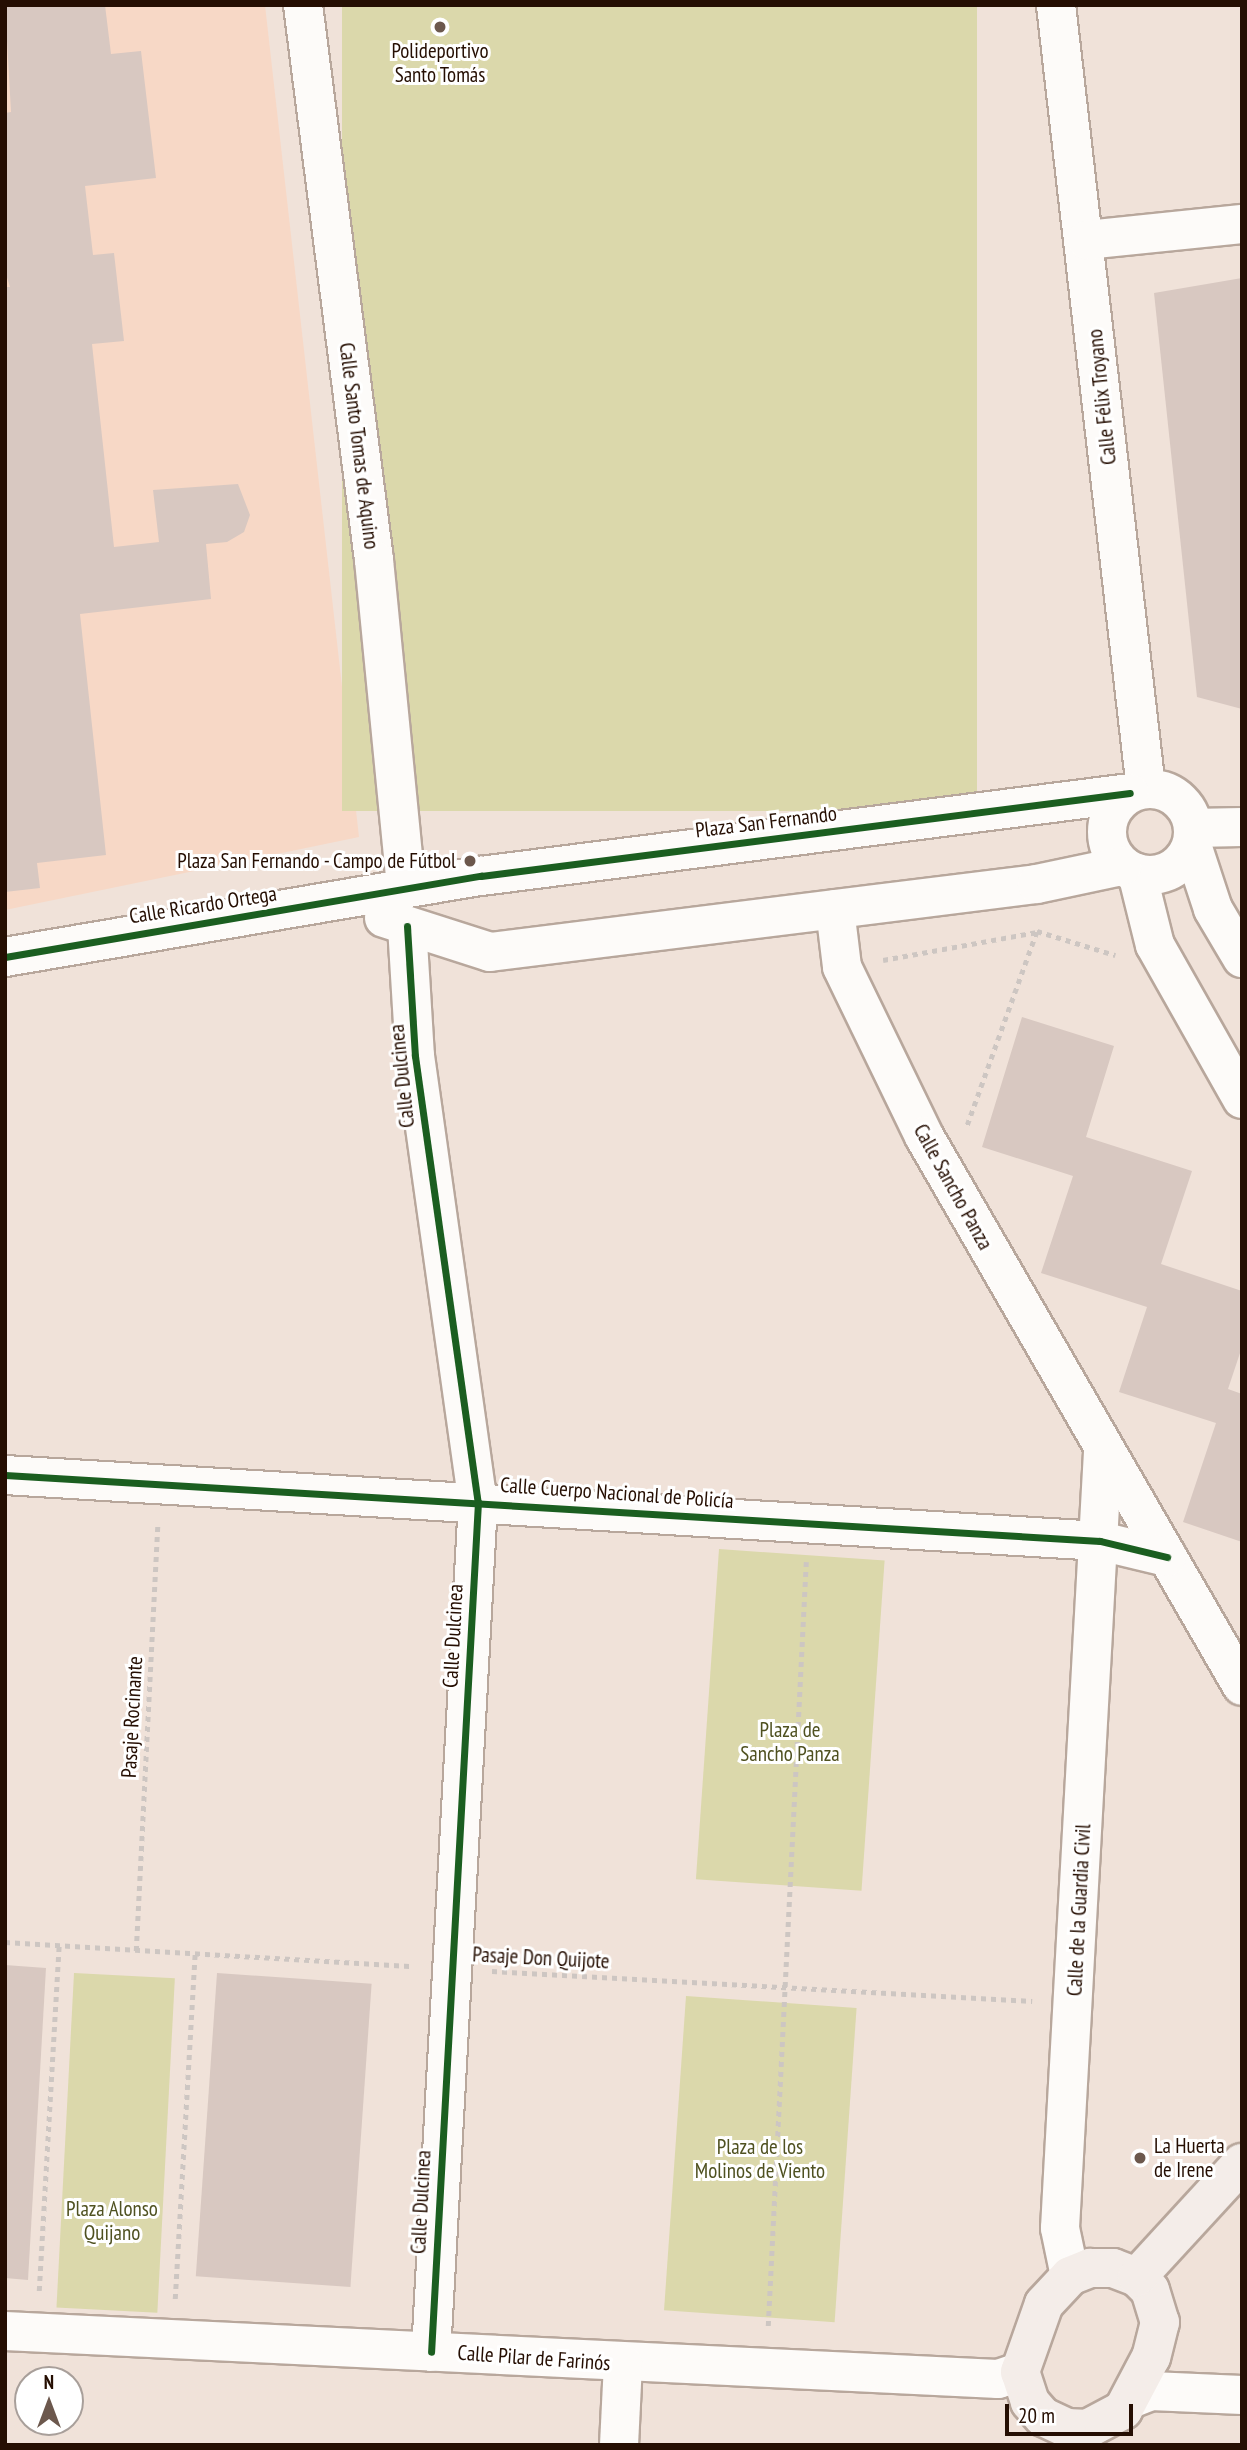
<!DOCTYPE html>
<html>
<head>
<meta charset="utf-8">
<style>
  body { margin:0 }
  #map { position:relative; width:1247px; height:2450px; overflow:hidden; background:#f0e2d9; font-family:"PT Sans Narrow",sans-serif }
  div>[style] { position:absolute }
  .built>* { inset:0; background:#f7d8c6 }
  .green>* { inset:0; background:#dbd8ab; transform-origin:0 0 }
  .building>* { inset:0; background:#d8c8c1; transform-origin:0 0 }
  .path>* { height:4.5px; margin-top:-2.25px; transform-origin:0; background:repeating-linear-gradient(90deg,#cdc6c2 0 5px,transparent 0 10px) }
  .roads { filter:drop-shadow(2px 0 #b8a79c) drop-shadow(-2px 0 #b8a79c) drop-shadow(0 2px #b8a79c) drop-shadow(0 -2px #b8a79c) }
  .minor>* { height:38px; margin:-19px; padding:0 19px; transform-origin:19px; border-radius:19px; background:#fdfbf9 }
  .minor>.ring { margin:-19px; padding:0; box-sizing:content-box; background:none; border:38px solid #fdfbf9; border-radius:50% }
  .major>* { height:38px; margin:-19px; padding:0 19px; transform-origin:19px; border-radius:19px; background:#f4ede9 }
  .cycleway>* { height:7px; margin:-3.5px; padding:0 3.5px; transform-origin:3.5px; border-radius:3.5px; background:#1b5e20 }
  .dots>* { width:19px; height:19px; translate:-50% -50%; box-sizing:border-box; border:4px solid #fff; border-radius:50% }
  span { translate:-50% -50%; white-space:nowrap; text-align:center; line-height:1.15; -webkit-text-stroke:6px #fff; paint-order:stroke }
  .poi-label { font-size:21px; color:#250e02 }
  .right { translate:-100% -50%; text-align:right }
  .left { translate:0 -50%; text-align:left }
  .street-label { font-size:21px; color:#250e02 }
  .park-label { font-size:21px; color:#4f5120 }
  .frame { position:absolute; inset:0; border:7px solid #250e02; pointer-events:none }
  .north { position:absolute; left:14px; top:2366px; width:70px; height:70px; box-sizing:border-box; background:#fff; border:2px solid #a89f9a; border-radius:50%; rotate:0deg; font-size:19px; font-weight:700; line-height:28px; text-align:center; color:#250e02 }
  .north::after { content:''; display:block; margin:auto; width:24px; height:32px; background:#6c584d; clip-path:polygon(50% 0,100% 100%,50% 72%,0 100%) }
  .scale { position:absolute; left:1005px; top:2404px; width:128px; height:32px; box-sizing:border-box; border:4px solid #250e02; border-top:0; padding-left:9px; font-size:21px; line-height:24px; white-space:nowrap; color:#250e02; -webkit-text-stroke:5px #fff; paint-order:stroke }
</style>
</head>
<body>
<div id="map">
  <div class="built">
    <div style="clip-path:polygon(5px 5px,265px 5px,359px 837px,5px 910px)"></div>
  </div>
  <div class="green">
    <div style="left:342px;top:5px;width:635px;height:806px"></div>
    <div style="left:719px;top:1549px;width:166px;height:331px;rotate:4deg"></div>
    <div style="left:74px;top:1973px;width:101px;height:335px;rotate:3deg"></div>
    <div style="left:686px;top:1996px;width:171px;height:315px;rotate:4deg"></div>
  </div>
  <div class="building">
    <div style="clip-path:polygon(5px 5px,105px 5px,111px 54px,141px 51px,156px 178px,85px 186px,93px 255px,114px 253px,124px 341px,92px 344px,114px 547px,159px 542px,153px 490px,238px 484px,250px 515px,244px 532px,227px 542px,206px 544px,211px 599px,80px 614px,106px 855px,37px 863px,40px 888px,5px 892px,5px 287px,10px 287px,5px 271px,5px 113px,11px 112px)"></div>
    <div style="clip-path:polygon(1242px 278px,1242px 709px,1197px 697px,1154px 293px)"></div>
    <div style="clip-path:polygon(1022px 1017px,1114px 1046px,1086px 1137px,1192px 1171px,1161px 1264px,1242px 1291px,1242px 1347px,1228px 1389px,1242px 1394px,1242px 1542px,1183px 1522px,1216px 1423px,1119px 1392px,1147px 1307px,1041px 1273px,1073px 1176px,982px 1147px)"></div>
    <div style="clip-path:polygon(5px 1965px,46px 1968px,28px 2280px,5px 2278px)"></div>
    <div style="left:217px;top:1973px;width:155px;height:304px;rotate:4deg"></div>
  </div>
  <div class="path">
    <div style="left:1037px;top:931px;width:82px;rotate:17.1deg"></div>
    <div style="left:883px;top:960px;width:157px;rotate:-10.3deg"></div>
    <div style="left:1037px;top:932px;width:209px;rotate:109.8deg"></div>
    <div style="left:5px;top:1942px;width:409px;rotate:3.4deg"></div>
    <div style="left:136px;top:1951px;width:429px;rotate:-87.1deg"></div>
    <div style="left:492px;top:1971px;width:541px;rotate:3.18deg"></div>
    <div style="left:39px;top:2291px;width:346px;rotate:-86.7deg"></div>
    <div style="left:175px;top:2299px;width:346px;rotate:-86.7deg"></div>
    <div style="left:768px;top:2326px;width:765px;rotate:-87.15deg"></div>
  </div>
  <div class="roads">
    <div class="minor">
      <div style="left:303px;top:5px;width:560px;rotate:82.71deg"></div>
      <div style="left:374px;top:560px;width:329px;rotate:84.4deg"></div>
      <div style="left:1056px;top:5px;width:789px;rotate:83.45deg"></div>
      <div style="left:1087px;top:240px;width:156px;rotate:-5.9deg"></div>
      <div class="ring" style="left:1107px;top:789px;width:48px;height:48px"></div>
      <div style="left:1193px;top:828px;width:49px;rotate:-1.2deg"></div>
      <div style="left:1192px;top:845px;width:67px;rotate:71.8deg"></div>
      <div style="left:1213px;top:909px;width:57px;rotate:59.4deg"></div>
      <div style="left:1137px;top:873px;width:74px;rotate:76deg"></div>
      <div style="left:1155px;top:945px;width:177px;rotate:60.5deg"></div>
      <div style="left:835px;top:909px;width:58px;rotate:83.1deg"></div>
      <div style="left:842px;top:967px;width:188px;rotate:64.1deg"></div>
      <div style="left:924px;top:1136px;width:635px;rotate:59.96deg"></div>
      <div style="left:384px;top:918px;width:111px;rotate:17.8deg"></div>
      <div style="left:490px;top:952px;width:551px;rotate:-7.09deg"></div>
      <div style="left:1037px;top:884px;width:87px;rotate:-12deg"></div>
      <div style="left:407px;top:926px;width:130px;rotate:86.5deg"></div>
      <div style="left:415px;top:1056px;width:450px;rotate:82deg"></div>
      <div style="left:478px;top:1502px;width:851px;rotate:93.16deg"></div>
      <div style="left:5px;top:957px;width:483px;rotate:-9.7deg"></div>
      <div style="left:481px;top:876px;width:654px;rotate:-7.29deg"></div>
      <div style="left:5px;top:1475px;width:1097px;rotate:3.45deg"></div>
      <div style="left:1100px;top:1541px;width:69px;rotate:13.4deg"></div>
      <div style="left:1070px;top:2276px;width:49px;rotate:-101.8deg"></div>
      <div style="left:1060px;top:2228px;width:777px;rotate:-86.83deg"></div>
      <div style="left:5px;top:2331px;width:994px;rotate:2.77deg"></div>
      <div style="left:998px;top:2379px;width:23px;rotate:-18deg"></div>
      <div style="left:1131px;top:2399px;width:22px;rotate:-22deg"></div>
      <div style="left:1151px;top:2391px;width:91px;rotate:2.5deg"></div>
      <div style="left:619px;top:2445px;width:81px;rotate:-87.2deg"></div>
    </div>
    <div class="major">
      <div style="left:1090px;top:2268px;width:23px"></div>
      <div style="left:1113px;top:2268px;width:26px;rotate:21deg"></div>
      <div style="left:1137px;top:2277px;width:18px;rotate:45deg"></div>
      <div style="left:1150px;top:2290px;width:34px;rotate:73deg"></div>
      <div style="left:1160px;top:2322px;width:36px;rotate:104deg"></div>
      <div style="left:1151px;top:2357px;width:60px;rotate:117.8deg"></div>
      <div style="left:1123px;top:2410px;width:40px;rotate:152deg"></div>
      <div style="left:1088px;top:2429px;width:21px;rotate:-177deg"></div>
      <div style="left:1067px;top:2428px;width:26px;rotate:-155deg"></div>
      <div style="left:1043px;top:2417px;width:20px;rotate:-131deg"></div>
      <div style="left:1030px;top:2402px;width:32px;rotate:-108deg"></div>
      <div style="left:1020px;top:2372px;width:72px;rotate:-70.6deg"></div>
      <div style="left:1044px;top:2304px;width:38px;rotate:-47deg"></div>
      <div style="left:1070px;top:2276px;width:22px;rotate:-22deg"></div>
      <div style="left:1137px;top:2277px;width:155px;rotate:-47.4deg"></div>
    </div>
  </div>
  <div class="cycleway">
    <div style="left:407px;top:926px;width:130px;rotate:86.5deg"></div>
    <div style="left:415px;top:1056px;width:450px;rotate:82deg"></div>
    <div style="left:478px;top:1502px;width:851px;rotate:93.16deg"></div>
    <div style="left:5px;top:957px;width:483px;rotate:-9.7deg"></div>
    <div style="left:481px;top:876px;width:654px;rotate:-7.29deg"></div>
    <div style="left:5px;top:1475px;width:1097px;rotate:3.45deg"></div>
    <div style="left:1100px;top:1541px;width:69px;rotate:13.4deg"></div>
  </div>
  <div class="dots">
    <div style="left:440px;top:27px;background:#6c584d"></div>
    <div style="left:470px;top:861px;background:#6c584d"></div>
    <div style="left:1140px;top:2158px;background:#6c584d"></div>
  </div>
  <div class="poi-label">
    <span style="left:440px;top:63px">Polideportivo<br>Santo Tomás</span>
    <span class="right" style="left:456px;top:861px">Plaza San Fernando - Campo de Fútbol</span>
    <span class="left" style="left:1154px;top:2158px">La Huerta<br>de Irene</span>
  </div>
  <div class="street-label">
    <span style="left:1102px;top:397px;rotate:-96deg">Calle Félix Troyano</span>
    <span style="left:359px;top:446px;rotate:83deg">Calle Santo Tomas de Aquino</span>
    <span style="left:766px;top:822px;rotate:-7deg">Plaza San Fernando</span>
    <span style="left:203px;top:905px;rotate:-9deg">Calle Ricardo Ortega</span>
    <span style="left:402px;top:1076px;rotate:-96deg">Calle Dulcinea</span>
    <span style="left:953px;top:1187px;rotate:61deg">Calle Sancho Panza</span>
    <span style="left:617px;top:1493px;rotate:4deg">Calle Cuerpo Nacional de Policía</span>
    <span style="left:453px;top:1636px;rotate:-87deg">Calle Dulcinea</span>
    <span style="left:132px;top:1717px;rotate:-87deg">Pasaje Rocinante</span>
    <span style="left:1079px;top:1910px;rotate:-87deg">Calle de la Guardia Civil</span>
    <span style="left:541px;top:1958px;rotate:3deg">Pasaje Don Quijote</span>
    <span style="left:421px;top:2202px;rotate:-87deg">Calle Dulcinea</span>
    <span style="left:534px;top:2358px;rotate:4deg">Calle Pilar de Farinós</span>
  </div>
  <div class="park-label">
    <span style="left:790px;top:1742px">Plaza de<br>Sancho Panza</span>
    <span style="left:760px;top:2159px">Plaza de los<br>Molinos de Viento</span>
    <span style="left:112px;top:2221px">Plaza Alonso<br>Quijano</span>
  </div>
  <div class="frame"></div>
  <div class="north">N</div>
  <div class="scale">20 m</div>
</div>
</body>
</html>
